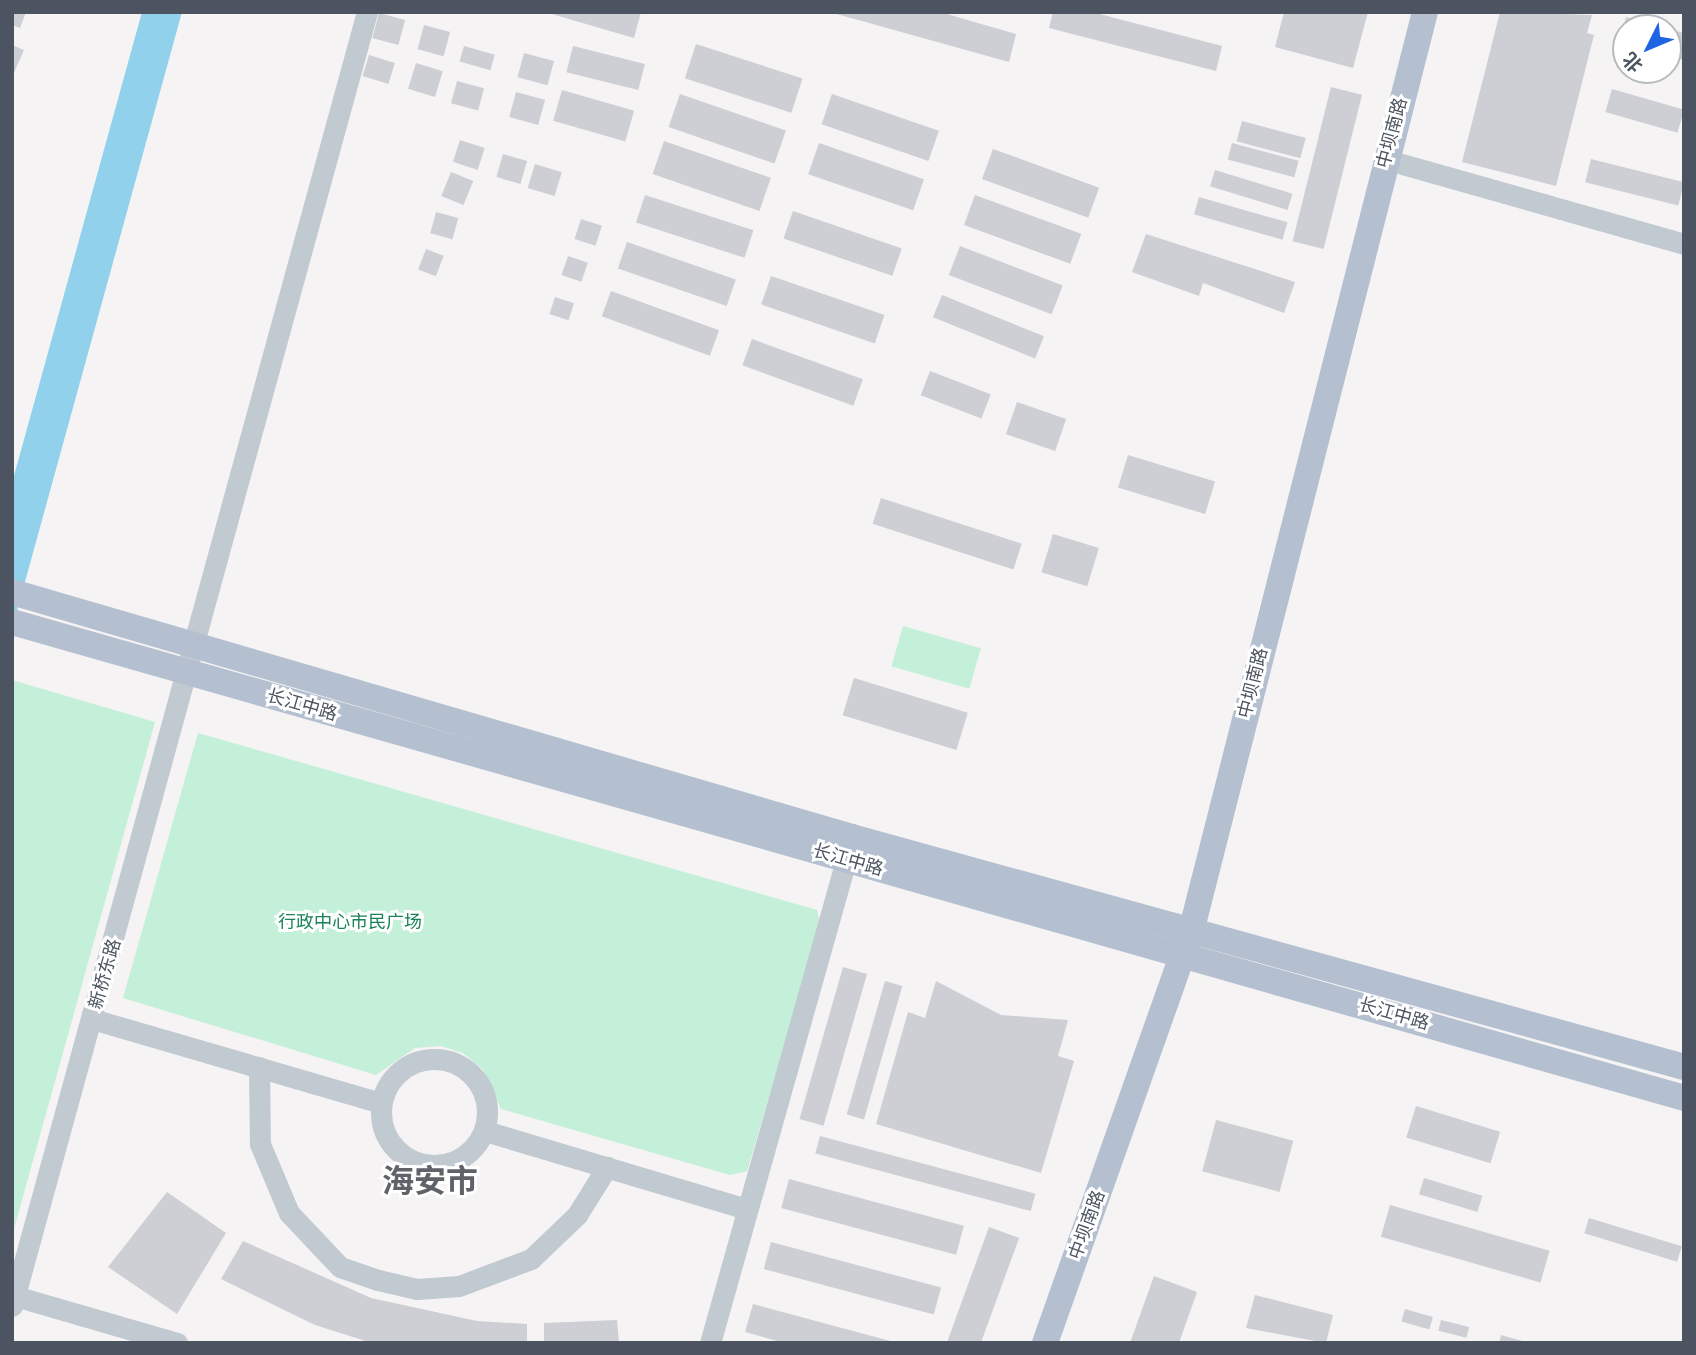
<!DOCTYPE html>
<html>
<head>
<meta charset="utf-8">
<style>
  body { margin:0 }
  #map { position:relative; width:1696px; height:1355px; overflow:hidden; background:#f5f3f3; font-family:"Fira Sans","Noto Sans SC",sans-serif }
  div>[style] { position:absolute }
  .green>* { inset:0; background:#c4f0d9; transform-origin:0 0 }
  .water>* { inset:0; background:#92d1eb }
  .building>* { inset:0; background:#cdcfd5; transform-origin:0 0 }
  .minor>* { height:21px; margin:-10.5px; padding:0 10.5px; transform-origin:10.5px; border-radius:10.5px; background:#c1c9d1 }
  .minor>.ring { margin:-10.5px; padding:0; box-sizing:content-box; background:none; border:21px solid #c1c9d1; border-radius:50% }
  .major>* { height:26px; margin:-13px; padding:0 13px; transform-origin:13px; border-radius:13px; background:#b4c0d0 }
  span { translate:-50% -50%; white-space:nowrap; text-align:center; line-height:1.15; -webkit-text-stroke:6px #fff; paint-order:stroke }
  .street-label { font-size:18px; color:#4b5460 }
  .park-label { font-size:18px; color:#1a8357 }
  .town-label { font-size:32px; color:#5f6268; font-weight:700 }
  .frame { position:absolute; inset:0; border:14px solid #4b5460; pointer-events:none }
  .north { position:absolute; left:1612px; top:14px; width:70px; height:70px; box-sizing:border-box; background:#fff; border:2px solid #b7bbbf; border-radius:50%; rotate:227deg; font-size:19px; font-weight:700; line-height:28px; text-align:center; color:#4b5460 }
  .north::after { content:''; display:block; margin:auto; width:24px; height:32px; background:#1f64e2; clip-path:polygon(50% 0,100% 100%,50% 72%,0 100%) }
</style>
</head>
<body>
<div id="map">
  <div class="green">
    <div style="left:903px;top:626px;width:81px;height:42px;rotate:16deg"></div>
    <div style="clip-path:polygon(12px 680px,155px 722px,12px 1236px)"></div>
    <div style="clip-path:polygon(198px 733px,817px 910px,820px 925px,747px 1171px,730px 1175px,501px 1109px,482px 1069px,463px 1053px,441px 1046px,415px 1048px,376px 1075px,123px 998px)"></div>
  </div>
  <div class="water">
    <div style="clip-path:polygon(142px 12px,182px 12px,12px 629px,12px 483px)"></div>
  </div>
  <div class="building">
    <div style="clip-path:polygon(12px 12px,26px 12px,20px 28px,12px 25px)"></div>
    <div style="clip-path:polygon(545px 12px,641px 12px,634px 38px)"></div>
    <div style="clip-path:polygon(940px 12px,1016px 34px,1009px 62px,833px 13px)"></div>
    <div style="clip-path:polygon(1053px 12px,1092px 12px,1222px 46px,1216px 71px,1049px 28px)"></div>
    <div style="clip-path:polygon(1284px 12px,1368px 12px,1353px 68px,1275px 47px)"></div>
    <div style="clip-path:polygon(1500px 12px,1592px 15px,1587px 33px,1594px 35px,1556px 186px,1462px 162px)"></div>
    <div style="left:379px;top:13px;width:27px;height:26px;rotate:15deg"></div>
    <div style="clip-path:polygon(1626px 17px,1663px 27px,1662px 28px,1626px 28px,1626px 44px,1619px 42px)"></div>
    <div style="left:424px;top:25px;width:27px;height:25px;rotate:15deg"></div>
    <div style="clip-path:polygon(1668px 29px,1684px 33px,1684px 60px,1668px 56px)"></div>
    <div style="left:696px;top:44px;width:112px;height:36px;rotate:18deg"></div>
    <div style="clip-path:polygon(12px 45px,24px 50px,12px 77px)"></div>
    <div style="left:464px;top:46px;width:32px;height:16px;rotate:16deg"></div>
    <div style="left:573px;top:46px;width:74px;height:27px;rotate:14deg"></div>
    <div style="left:524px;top:53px;width:31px;height:25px;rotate:15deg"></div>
    <div style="left:369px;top:55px;width:27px;height:22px;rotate:17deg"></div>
    <div style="left:416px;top:63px;width:28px;height:27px;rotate:17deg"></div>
    <div style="left:457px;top:81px;width:28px;height:23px;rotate:15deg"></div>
    <div style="left:1331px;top:87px;width:32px;height:159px;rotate:14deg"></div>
    <div style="left:1612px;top:89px;width:75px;height:24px;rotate:16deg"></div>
    <div style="left:562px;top:90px;width:75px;height:32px;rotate:16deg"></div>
    <div style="left:516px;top:92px;width:30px;height:26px;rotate:15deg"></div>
    <div style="left:680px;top:94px;width:112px;height:35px;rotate:19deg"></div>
    <div style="left:832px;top:94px;width:113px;height:32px;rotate:19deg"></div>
    <div style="left:1242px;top:121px;width:66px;height:21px;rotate:15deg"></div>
    <div style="left:460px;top:140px;width:26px;height:23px;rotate:18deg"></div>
    <div style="left:664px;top:141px;width:113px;height:35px;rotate:19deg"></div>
    <div style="left:819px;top:143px;width:111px;height:33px;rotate:19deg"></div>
    <div style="left:1232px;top:143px;width:69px;height:17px;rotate:15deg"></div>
    <div style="left:993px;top:149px;width:113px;height:32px;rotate:20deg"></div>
    <div style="left:503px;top:154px;width:25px;height:24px;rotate:16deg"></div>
    <div style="left:1591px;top:159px;width:96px;height:24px;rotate:14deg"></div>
    <div style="left:535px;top:164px;width:28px;height:25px;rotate:17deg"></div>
    <div style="left:1215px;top:170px;width:81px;height:17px;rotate:17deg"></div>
    <div style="left:451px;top:172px;width:24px;height:26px;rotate:22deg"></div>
    <div style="left:645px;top:195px;width:114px;height:29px;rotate:18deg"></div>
    <div style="left:975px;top:195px;width:113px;height:32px;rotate:20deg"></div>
    <div style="left:1199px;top:197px;width:92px;height:18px;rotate:16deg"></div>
    <div style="left:793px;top:211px;width:115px;height:29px;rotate:19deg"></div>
    <div style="left:436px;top:212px;width:23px;height:22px;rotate:15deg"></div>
    <div style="left:581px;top:219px;width:22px;height:21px;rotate:18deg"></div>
    <div style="clip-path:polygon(1146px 234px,1295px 282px,1284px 313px,1203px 283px,1199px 296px,1132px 272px)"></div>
    <div style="left:627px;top:242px;width:115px;height:28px;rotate:19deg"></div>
    <div style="left:960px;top:246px;width:110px;height:31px;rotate:21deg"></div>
    <div style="left:426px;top:249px;width:19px;height:22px;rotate:21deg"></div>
    <div style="left:568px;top:256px;width:21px;height:20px;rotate:19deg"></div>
    <div style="left:771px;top:276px;width:120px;height:30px;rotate:19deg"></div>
    <div style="left:611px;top:291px;width:115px;height:27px;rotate:20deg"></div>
    <div style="left:942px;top:295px;width:110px;height:24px;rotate:22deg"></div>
    <div style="left:555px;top:297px;width:20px;height:18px;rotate:18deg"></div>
    <div style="left:752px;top:339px;width:118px;height:28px;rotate:20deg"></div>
    <div style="left:930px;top:371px;width:65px;height:26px;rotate:21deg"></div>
    <div style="left:1017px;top:402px;width:52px;height:34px;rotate:19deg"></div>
    <div style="left:1128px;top:455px;width:91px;height:34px;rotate:17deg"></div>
    <div style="left:881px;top:498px;width:148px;height:27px;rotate:18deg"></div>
    <div style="left:1053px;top:534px;width:48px;height:40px;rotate:17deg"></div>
    <div style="left:854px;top:678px;width:119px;height:39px;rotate:17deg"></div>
    <div style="left:843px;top:967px;width:25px;height:158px;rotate:16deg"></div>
    <div style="left:885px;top:981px;width:18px;height:139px;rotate:16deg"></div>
    <div style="clip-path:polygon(936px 981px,1001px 1015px,1068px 1020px,1058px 1056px,1074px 1061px,1041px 1173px,876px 1124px,908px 1012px,925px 1018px)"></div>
    <div style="left:1416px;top:1106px;width:88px;height:33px;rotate:17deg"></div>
    <div style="left:1216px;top:1120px;width:80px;height:53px;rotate:15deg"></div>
    <div style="left:820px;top:1136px;width:223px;height:18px;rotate:15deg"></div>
    <div style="left:1424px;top:1178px;width:61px;height:17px;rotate:17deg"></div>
    <div style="left:789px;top:1179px;width:181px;height:30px;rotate:15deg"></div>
    <div style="clip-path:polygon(167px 1192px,226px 1233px,177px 1314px,108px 1267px)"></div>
    <div style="left:1390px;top:1205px;width:166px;height:33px;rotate:16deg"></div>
    <div style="left:1589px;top:1218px;width:97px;height:16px;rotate:17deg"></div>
    <div style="left:989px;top:1227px;width:32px;height:123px;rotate:20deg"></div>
    <div style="clip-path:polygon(243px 1241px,371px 1298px,477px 1321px,527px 1324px,527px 1343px,372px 1343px,315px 1325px,221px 1279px)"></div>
    <div style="left:771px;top:1242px;width:176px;height:28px;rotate:15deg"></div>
    <div style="clip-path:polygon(1154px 1276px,1197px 1292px,1179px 1343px,1130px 1343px)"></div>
    <div style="clip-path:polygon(1255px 1295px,1333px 1315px,1326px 1343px,1246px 1328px)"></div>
    <div style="clip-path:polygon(753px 1304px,894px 1342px,894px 1343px,784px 1343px,745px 1332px)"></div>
    <div style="left:1405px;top:1309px;width:29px;height:13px;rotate:16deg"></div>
    <div style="clip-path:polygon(617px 1320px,619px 1343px,544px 1343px,544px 1323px)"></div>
    <div style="left:1441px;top:1320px;width:29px;height:11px;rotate:14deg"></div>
    <div style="clip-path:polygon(1501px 1335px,1526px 1342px,1526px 1343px,1499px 1343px)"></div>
  </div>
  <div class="minor">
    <div style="left:1402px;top:164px;width:293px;rotate:15.8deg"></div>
    <div style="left:92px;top:1019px;width:301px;rotate:16.2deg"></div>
    <div class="ring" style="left:381px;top:1059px;width:85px;height:85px"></div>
    <div style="left:259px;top:1067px;width:77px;rotate:89.3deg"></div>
    <div style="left:260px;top:1144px;width:75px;rotate:67.2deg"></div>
    <div style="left:289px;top:1213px;width:74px;rotate:46.6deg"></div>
    <div style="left:340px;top:1267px;width:40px;rotate:18.9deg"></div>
    <div style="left:378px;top:1280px;width:40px;rotate:13deg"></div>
    <div style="left:417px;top:1289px;width:42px;rotate:-4.1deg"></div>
    <div style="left:459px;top:1286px;width:77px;rotate:-20.6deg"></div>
    <div style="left:531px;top:1259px;width:64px;rotate:-43.7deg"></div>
    <div style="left:577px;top:1215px;width:57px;rotate:-58deg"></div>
    <div style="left:485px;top:1131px;width:273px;rotate:16.6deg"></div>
    <div style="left:15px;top:1296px;width:169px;rotate:16.2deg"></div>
    <div style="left:12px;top:1306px;width:1342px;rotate:-74.66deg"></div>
    <div style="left:710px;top:1343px;width:516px;rotate:-74.27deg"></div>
  </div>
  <div class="major">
    <div style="left:12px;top:592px;width:875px;rotate:16.26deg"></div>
    <div style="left:852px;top:837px;width:863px;rotate:15.45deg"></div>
    <div style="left:12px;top:622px;width:1738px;rotate:15.89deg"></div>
    <div style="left:1045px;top:1343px;width:440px;rotate:-70.5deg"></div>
    <div style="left:1192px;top:928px;width:945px;rotate:-75.73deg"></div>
  </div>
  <div class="street-label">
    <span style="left:1392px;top:133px;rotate:-75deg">中坝南路</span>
    <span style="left:1253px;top:683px;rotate:-76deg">中坝南路</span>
    <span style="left:302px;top:705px;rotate:16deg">长江中路</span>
    <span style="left:848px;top:860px;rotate:16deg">长江中路</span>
    <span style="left:105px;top:974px;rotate:-74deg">新桥东路</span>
    <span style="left:1394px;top:1014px;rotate:16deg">长江中路</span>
    <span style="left:1087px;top:1225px;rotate:-70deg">中坝南路</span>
  </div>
  <div class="park-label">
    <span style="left:350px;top:922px">行政中心市民广场</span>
  </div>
  <div class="town-label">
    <span style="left:430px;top:1181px">海安市</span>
  </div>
  <div class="frame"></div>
  <div class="north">北</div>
</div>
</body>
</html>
